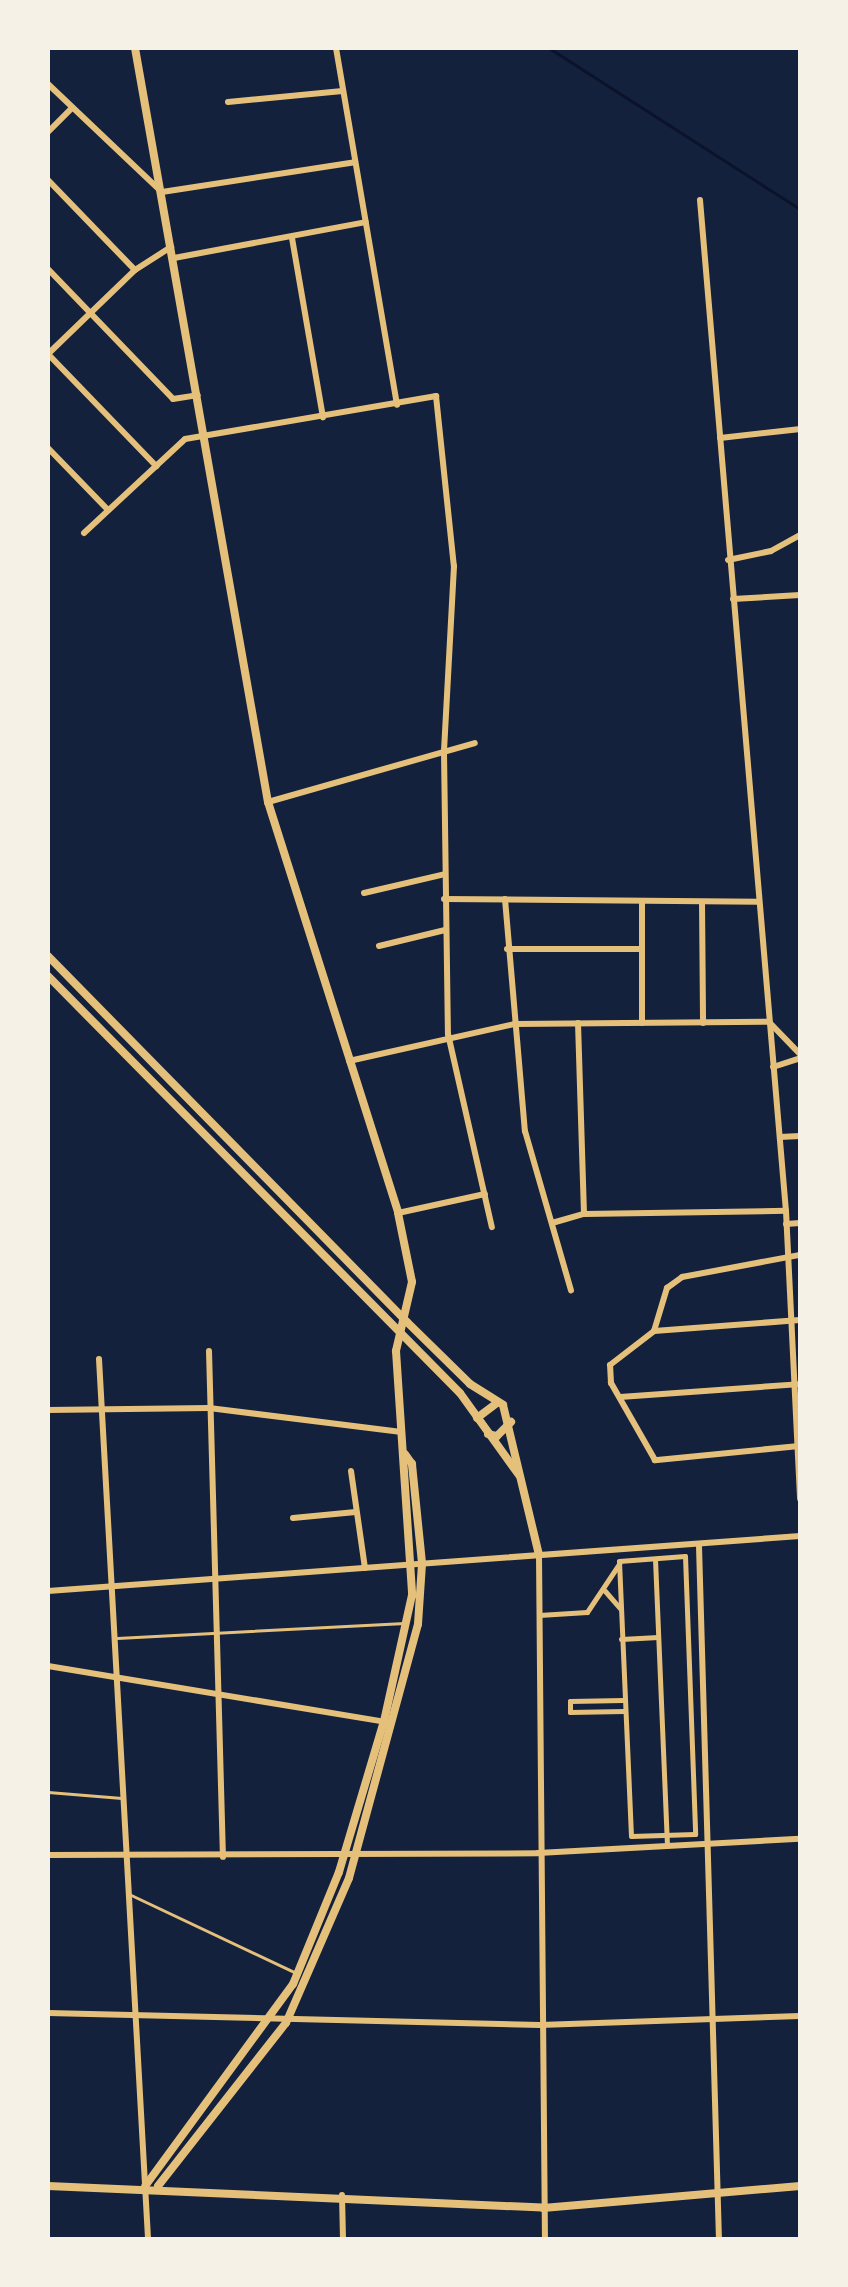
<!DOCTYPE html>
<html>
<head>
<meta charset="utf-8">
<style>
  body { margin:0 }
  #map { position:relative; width:848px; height:2287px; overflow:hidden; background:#14213d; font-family:Cabin,sans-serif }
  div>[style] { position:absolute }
  .stream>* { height:3px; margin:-1.5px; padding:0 1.5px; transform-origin:1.5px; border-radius:1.5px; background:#0b132b }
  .service>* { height:3px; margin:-1.5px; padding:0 1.5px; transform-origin:1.5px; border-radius:1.5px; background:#e5c07b }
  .pedestrian>* { height:5px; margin:-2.5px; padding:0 2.5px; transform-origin:2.5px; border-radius:2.5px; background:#e5c07b }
  .minor>* { height:6px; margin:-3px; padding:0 3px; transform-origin:3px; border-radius:3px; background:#e5c07b }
  .tertiary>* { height:8px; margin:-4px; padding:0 4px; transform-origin:4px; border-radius:4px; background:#e5c07b }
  span { translate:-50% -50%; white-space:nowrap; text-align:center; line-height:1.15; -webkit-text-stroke:8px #f6f1e7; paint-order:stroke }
  .frame { position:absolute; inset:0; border:50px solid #f6f1e7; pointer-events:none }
</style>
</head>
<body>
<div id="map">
  <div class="stream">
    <div style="left:549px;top:48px;width:298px;rotate:32.7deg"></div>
  </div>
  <div class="service">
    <div style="left:117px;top:1638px;width:288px;rotate:-3deg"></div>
    <div style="left:48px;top:1792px;width:74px;rotate:4.6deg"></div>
    <div style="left:131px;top:1895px;width:180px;rotate:25.3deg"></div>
  </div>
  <div class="pedestrian">
    <div style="left:685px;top:1556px;width:278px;rotate:87.9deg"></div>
    <div style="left:695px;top:1834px;width:64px;rotate:178.2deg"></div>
    <div style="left:631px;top:1836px;width:275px;rotate:-92.5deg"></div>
    <div style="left:619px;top:1561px;width:66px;rotate:-4.3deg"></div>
    <div style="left:655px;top:1559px;width:287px;rotate:87.6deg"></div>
    <div style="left:605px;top:1591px;width:23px;rotate:49deg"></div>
    <div style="left:539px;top:1615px;width:48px;rotate:-3.6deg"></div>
    <div style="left:587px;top:1612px;width:58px;rotate:-56.3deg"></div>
    <div style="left:621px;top:1639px;width:37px;rotate:-3deg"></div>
    <div style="left:623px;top:1700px;width:53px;rotate:178.9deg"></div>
    <div style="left:570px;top:1701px;width:11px;rotate:90deg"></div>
    <div style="left:570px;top:1712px;width:54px;rotate:-1.1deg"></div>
  </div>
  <div class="minor">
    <div style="left:336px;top:48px;width:362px;rotate:80.3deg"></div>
    <div style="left:48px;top:84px;width:157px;rotate:43.5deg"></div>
    <div style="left:162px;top:192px;width:195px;rotate:-8.8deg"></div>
    <div style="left:228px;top:102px;width:115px;rotate:-5.5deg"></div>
    <div style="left:48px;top:132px;width:34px;rotate:-45deg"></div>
    <div style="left:48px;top:180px;width:125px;rotate:46deg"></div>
    <div style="left:700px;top:200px;width:1015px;rotate:85.14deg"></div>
    <div style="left:786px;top:1211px;width:288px;rotate:87.2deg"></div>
    <div style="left:292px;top:238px;width:182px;rotate:80.2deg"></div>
    <div style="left:174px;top:258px;width:195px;rotate:-10.6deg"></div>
    <div style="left:48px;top:269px;width:180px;rotate:46.1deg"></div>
    <div style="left:173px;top:399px;width:25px;rotate:-9deg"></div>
    <div style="left:48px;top:354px;width:121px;rotate:-44deg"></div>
    <div style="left:135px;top:270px;width:43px;rotate:-32.6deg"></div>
    <div style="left:48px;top:354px;width:156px;rotate:46deg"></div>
    <div style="left:720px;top:438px;width:81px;rotate:-6.4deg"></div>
    <div style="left:48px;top:448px;width:86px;rotate:45.9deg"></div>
    <div style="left:84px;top:533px;width:138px;rotate:-42.9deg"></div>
    <div style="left:185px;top:439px;width:255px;rotate:-9.7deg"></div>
    <div style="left:436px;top:396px;width:171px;rotate:84deg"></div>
    <div style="left:454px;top:566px;width:186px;rotate:93.1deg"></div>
    <div style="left:444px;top:752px;width:282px;rotate:89.2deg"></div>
    <div style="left:448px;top:1034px;width:198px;rotate:77.2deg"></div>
    <div style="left:728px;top:560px;width:44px;rotate:-11.8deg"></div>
    <div style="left:771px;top:551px;width:33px;rotate:-29deg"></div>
    <div style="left:733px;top:599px;width:67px;rotate:-3.4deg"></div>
    <div style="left:268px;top:802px;width:215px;rotate:-15.9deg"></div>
    <div style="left:364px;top:893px;width:83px;rotate:-13.2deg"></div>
    <div style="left:444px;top:899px;width:314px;rotate:0.5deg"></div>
    <div style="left:505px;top:899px;width:233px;rotate:85.1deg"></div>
    <div style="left:525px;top:1131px;width:166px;rotate:73.9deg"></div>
    <div style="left:702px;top:902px;width:121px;rotate:89.5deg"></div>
    <div style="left:379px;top:946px;width:68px;rotate:-13.6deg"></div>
    <div style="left:507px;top:949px;width:134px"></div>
    <div style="left:578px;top:1023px;width:191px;rotate:88.2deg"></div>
    <div style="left:642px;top:1023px;width:122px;rotate:-90deg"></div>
    <div style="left:349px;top:1061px;width:170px;rotate:-12.6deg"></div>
    <div style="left:515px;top:1024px;width:254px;rotate:-0.5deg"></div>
    <div style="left:769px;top:1022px;width:45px;rotate:45.9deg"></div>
    <div style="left:773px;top:1067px;width:28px;rotate:-18deg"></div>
    <div style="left:780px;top:1137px;width:20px;rotate:-3deg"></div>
    <div style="left:398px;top:1213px;width:89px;rotate:-12.3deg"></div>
    <div style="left:552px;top:1223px;width:33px;rotate:-16deg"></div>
    <div style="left:584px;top:1214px;width:202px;rotate:-0.9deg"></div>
    <div style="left:786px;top:1224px;width:14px;rotate:-4deg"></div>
    <div style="left:654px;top:1331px;width:45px;rotate:-73.2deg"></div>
    <div style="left:667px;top:1288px;width:19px;rotate:-36deg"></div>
    <div style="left:682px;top:1277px;width:120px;rotate:-10.6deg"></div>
    <div style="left:209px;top:1351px;width:506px;rotate:88.42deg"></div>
    <div style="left:99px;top:1359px;width:881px;rotate:86.81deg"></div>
    <div style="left:620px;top:1397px;width:180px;rotate:-4.1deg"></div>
    <div style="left:48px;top:1410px;width:161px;rotate:-0.7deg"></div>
    <div style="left:209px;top:1408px;width:194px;rotate:7.1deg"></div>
    <div style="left:799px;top:1446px;width:145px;rotate:174.4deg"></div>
    <div style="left:655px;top:1460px;width:89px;rotate:-119.7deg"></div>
    <div style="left:611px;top:1383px;width:18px;rotate:-93deg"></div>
    <div style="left:610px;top:1365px;width:56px;rotate:-37.7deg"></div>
    <div style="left:654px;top:1331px;width:146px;rotate:-4.3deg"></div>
    <div style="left:351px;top:1471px;width:98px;rotate:81.8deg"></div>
    <div style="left:293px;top:1518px;width:63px;rotate:-5.4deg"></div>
    <div style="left:699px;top:1546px;width:693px;rotate:88.35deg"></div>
    <div style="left:539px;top:1555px;width:684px;rotate:89.5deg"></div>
    <div style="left:48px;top:1591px;width:754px;rotate:-4.18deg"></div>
    <div style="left:48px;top:1666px;width:345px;rotate:9.4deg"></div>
    <div style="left:48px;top:1855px;width:490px;rotate:-0.2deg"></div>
    <div style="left:538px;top:1853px;width:262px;rotate:-3.1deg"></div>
    <div style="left:48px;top:2013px;width:492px;rotate:1.4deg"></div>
    <div style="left:540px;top:2025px;width:260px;rotate:-2deg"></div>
    <div style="left:342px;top:2195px;width:44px;rotate:88.7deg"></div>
  </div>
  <div class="tertiary">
    <div style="left:135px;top:48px;width:766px;rotate:80deg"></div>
    <div style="left:268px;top:802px;width:431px;rotate:72.4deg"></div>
    <div style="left:398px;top:1213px;width:70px;rotate:78.5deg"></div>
    <div style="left:412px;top:1282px;width:71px;rotate:103.1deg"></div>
    <div style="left:396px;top:1351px;width:245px;rotate:86.2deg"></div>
    <div style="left:412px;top:1595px;width:129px;rotate:102.5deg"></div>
    <div style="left:384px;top:1721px;width:158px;rotate:106.6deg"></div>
    <div style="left:339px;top:1872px;width:121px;rotate:112.3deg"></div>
    <div style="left:293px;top:1984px;width:250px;rotate:126.2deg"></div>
    <div style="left:48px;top:956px;width:513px;rotate:45.55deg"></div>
    <div style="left:407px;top:1322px;width:88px;rotate:44.5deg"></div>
    <div style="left:470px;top:1384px;width:39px;rotate:32deg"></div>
    <div style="left:503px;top:1405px;width:154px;rotate:76.5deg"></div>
    <div style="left:48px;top:976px;width:586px;rotate:45.35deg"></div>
    <div style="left:460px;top:1393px;width:101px;rotate:54.3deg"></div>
    <div style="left:477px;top:1418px;width:26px;rotate:-37deg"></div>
    <div style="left:488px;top:1434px;width:9px;rotate:13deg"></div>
    <div style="left:497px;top:1436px;width:20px;rotate:-45deg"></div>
    <div style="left:48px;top:2186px;width:495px;rotate:2.5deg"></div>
    <div style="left:543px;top:2208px;width:258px;rotate:-4.9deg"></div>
    <div style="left:158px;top:2186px;width:207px;rotate:-51.9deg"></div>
    <div style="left:286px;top:2023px;width:158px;rotate:-66.5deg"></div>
    <div style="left:349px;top:1878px;width:263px;rotate:-74.8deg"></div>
    <div style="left:418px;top:1624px;width:61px;rotate:-86.2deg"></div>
    <div style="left:422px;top:1563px;width:100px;rotate:-95.8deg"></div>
    <div style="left:412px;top:1464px;width:12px;rotate:-125deg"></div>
  </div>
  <div class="frame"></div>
</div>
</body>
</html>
